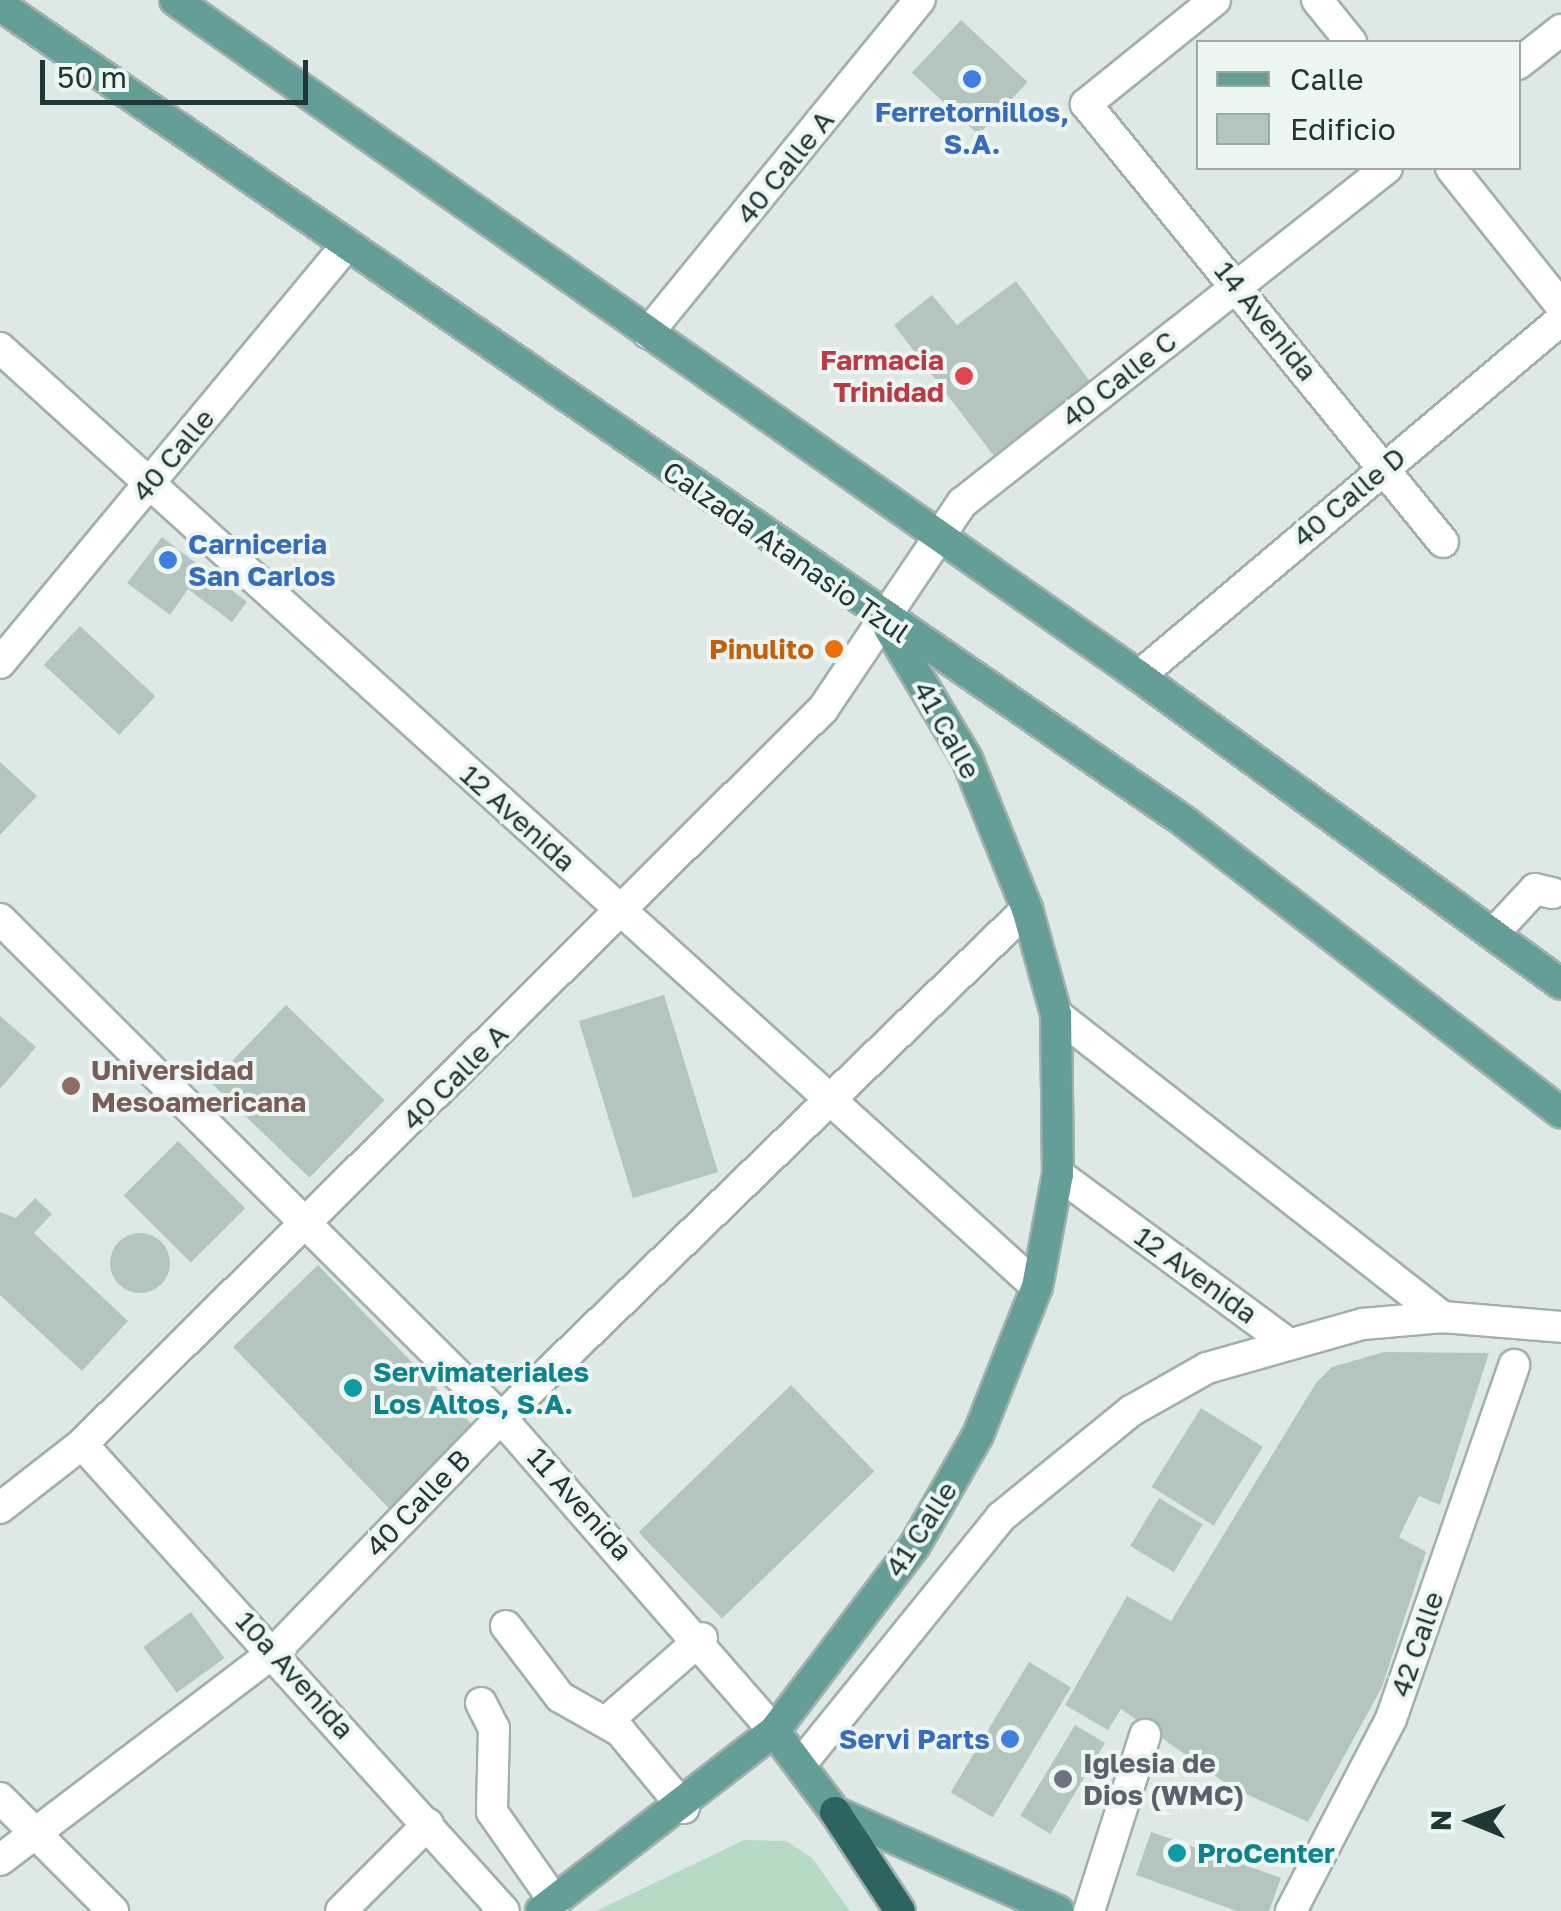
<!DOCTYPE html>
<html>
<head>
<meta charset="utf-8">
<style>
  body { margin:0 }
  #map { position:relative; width:1561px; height:1911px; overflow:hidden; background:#dee9e6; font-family:"Golos Text",sans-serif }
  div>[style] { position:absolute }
  .green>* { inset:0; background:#b7dac5 }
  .building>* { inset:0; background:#b4c4bf; transform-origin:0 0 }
  .round { border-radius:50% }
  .roads { filter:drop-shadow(2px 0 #a1b0ad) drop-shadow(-2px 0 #a1b0ad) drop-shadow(0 2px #a1b0ad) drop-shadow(0 -2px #a1b0ad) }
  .minor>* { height:30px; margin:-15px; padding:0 15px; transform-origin:15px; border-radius:15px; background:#fff }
  .major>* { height:30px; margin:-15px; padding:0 15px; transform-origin:15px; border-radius:15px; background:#649e96 }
  .highway>* { height:30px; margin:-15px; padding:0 15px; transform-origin:15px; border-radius:15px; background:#2d645f }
  .dots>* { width:28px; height:28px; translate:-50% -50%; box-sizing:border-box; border:5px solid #eef6f3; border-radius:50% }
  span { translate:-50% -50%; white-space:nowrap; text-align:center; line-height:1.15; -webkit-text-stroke:8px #eef6f3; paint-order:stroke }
  .shop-label { font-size:28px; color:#366cbe; font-weight:700 }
  .left { translate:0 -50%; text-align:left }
  .right { translate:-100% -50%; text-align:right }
  .street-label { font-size:28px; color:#203835 }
  .health-label { font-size:28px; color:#be3a42; font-weight:700 }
  .food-label { font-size:28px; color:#c56008; font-weight:700 }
  .education-label { font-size:28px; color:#785e54; font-weight:700 }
  .culture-label { font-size:28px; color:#0d838f; font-weight:700 }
  .worship-label { font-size:28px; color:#5b616d; font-weight:700 }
  .legend { position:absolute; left:1196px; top:40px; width:325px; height:130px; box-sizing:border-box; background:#eef6f3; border:2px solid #9caaa7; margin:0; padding:12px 18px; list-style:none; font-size:30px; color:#203835 }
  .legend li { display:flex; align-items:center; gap:20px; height:50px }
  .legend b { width:50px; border:2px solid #9caaa7 }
  .north { position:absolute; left:1421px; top:1771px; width:100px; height:100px; -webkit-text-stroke:8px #eef6f3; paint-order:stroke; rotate:271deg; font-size:28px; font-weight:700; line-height:40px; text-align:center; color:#203835 }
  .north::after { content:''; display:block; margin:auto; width:35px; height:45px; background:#203835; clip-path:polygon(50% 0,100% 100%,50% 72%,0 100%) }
  .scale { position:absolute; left:40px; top:60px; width:268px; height:45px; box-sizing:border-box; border:5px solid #203835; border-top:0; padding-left:12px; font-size:30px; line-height:35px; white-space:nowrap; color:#203835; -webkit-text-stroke:8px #eef6f3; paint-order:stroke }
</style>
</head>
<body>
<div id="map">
  <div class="green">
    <div style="clip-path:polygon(744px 1840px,786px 1841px,812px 1858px,850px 1911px,596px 1911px)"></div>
  </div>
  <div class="building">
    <div style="left:961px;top:20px;width:91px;height:72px;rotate:43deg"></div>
    <div style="clip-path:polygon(1016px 281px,1091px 383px,994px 456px,894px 325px,932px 295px,957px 325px)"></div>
    <div style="clip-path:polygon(162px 537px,247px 602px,232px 622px,188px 589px,170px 615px,127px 583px)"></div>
    <div style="left:80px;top:626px;width:103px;height:53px;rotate:43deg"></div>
    <div style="clip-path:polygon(0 762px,37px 796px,0 835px)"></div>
    <div style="left:664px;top:995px;width:185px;height:89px;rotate:73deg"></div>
    <div style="left:286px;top:1005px;width:137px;height:108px;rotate:44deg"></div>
    <div style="clip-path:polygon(0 1016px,36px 1047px,0 1089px)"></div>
    <div style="left:178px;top:1141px;width:95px;height:77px;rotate:45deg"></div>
    <div style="clip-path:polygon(35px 1198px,52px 1214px,34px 1233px,128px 1321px,82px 1371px,0 1295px,0 1212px,16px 1218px)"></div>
    <div class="round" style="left:110px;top:1233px;width:60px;height:60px"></div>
    <div style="left:318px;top:1265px;width:225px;height:118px;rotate:46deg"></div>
    <div style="clip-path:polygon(1384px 1352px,1489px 1353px,1440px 1505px,1419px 1496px,1399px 1537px,1426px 1552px,1382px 1687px,1308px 1822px,1231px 1787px,1121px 1709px,1108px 1730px,1065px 1705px,1127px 1596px,1171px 1621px,1316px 1383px,1332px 1367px)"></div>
    <div style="left:791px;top:1385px;width:120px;height:212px;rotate:46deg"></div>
    <div style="left:1201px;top:1408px;width:73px;height:93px;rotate:32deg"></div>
    <div style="left:1159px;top:1498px;width:51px;height:56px;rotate:31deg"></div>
    <div style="left:191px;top:1612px;width:57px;height:59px;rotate:54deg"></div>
    <div style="left:1029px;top:1662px;width:49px;height:152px;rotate:31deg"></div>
    <div style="left:1075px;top:1725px;width:35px;height:106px;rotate:31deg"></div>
    <div style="clip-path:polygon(1151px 1832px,1281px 1878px,1269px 1911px,1237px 1911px,1136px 1875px)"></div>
  </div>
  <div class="roads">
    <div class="minor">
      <div style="left:1215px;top:0;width:166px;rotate:141.1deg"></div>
      <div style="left:1086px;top:104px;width:565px;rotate:50.82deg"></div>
      <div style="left:1317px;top:0;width:54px;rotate:51deg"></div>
      <div style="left:1518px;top:64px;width:55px;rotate:-38.3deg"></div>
      <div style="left:1451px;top:168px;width:176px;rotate:51.4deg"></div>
      <div style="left:648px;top:333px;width:430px;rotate:-50.8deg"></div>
      <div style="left:0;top:348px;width:1399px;rotate:42.16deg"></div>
      <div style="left:0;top:663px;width:542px;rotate:-50.32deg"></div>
      <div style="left:1139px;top:676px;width:552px;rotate:-40.15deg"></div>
      <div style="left:0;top:919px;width:707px;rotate:44.89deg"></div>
      <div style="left:501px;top:1418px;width:415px;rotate:48.9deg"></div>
      <div style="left:1494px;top:933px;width:60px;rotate:-47deg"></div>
      <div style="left:1535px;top:889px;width:18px;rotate:13deg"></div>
      <div style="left:1056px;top:1014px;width:492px;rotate:38.1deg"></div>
      <div style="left:1058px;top:1174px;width:283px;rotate:36.4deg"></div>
      <div style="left:82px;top:1444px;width:629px;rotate:47.9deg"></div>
      <div style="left:0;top:1508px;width:104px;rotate:-38deg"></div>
      <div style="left:82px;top:1444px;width:1044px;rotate:-44.77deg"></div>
      <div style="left:823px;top:709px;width:249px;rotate:-56deg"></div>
      <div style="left:962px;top:503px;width:541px;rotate:-38.25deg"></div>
      <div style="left:506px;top:1626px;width:89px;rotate:52.7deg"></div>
      <div style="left:560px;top:1697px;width:69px;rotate:29.5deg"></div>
      <div style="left:620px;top:1731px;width:100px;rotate:50.3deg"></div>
      <div style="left:481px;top:1703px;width:28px;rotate:63deg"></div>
      <div style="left:494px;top:1728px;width:84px;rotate:91.4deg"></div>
      <div style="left:492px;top:1812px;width:110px;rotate:55deg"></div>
      <div style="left:607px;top:1721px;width:126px;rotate:-41.1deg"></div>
      <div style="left:801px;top:1764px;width:318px;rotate:-51deg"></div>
      <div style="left:1001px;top:1517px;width:168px;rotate:-39.2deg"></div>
      <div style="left:1131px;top:1411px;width:87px;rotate:-29.5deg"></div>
      <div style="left:1207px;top:1368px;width:162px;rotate:-15.8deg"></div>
      <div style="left:1363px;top:1324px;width:80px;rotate:-5deg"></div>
      <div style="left:1443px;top:1317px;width:118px;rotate:4.8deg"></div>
      <div style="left:0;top:1798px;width:160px;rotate:45deg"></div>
      <div style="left:0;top:1860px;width:345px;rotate:-37.2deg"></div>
      <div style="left:275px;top:1651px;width:325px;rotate:-45.9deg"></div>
      <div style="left:501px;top:1418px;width:732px;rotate:-44.06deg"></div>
      <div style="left:341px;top:1911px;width:123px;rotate:-45deg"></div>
      <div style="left:1089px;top:1911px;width:185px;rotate:-72.3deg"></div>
      <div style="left:1291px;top:1911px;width:216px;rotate:-62.5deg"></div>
      <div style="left:1391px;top:1719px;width:375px;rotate:-70.8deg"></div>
    </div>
    <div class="major">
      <div style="left:175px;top:0;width:1177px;rotate:35.04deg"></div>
      <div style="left:1139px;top:676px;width:522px;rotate:36.12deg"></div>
      <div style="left:0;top:5px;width:1439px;rotate:34.58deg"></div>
      <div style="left:1185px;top:822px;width:475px;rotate:37.7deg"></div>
      <div style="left:774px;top:1731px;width:101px;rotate:53deg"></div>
      <div style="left:835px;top:1812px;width:244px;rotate:23.9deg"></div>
      <div style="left:541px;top:1911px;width:294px;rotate:-37.7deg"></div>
      <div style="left:774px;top:1731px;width:233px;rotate:-52.8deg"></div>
      <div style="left:915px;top:1545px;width:127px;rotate:-60.2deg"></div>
      <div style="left:978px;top:1435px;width:159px;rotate:-68.3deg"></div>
      <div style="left:1037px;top:1287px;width:115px;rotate:-79.5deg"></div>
      <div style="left:1058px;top:1174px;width:160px;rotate:-90.7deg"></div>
      <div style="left:1056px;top:1014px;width:109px;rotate:-105.4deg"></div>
      <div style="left:1027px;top:909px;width:162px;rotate:-111.8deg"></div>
      <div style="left:967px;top:759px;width:152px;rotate:-120.8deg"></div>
    </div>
    <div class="highway">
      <div style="left:835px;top:1812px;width:118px;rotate:56.7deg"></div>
    </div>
  </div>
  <div class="dots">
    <div style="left:972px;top:79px;background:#3f7fe0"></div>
    <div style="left:964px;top:376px;background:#e0444e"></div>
    <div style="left:168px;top:560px;background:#3f7fe0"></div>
    <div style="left:834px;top:649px;background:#e8710a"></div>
    <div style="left:71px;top:1086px;background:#8d6e63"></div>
    <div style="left:353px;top:1388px;background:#0f9aa8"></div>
    <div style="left:1010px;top:1739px;background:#3f7fe0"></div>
    <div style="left:1063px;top:1779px;background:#6b7280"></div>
    <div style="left:1177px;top:1853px;background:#0f9aa8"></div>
  </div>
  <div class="shop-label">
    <span style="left:972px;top:128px">Ferretornillos,<br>S.A.</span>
    <span class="left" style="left:188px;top:560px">Carniceria<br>San Carlos</span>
    <span class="right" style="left:990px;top:1739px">Servi Parts</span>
  </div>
  <div class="street-label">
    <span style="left:785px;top:167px;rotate:-51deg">40 Calle A</span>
    <span style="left:1266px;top:321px;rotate:51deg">14 Avenida</span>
    <span style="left:1119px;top:379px;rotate:-38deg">40 Calle C</span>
    <span style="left:173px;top:455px;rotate:-50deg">40 Calle</span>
    <span style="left:1349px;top:497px;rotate:-40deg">40 Calle D</span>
    <span style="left:786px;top:552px;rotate:35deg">Calzada Atanasio Tzul</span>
    <span style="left:947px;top:730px;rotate:61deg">41 Calle</span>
    <span style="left:518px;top:818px;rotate:42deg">12 Avenida</span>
    <span style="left:455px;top:1077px;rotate:-45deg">40 Calle A</span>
    <span style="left:1196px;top:1275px;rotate:36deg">12 Avenida</span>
    <span style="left:418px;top:1503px;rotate:-46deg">40 Calle B</span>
    <span style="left:580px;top:1504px;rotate:48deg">11 Avenida</span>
    <span style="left:921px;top:1529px;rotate:-57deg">41 Calle</span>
    <span style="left:1417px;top:1644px;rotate:-71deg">42 Calle</span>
    <span style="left:295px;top:1675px;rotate:48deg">10a Avenida</span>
  </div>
  <div class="health-label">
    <span class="right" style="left:944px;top:376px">Farmacia<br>Trinidad</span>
  </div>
  <div class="food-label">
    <span class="right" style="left:814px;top:649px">Pinulito</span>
  </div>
  <div class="education-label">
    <span class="left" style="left:91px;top:1086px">Universidad<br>Mesoamericana</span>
  </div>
  <div class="culture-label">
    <span class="left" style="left:373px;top:1388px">Servimateriales<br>Los Altos, S.A.</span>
    <span class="left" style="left:1197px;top:1853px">ProCenter</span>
  </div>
  <div class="worship-label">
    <span class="left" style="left:1083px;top:1779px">Iglesia de<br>Dios (WMC)</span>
  </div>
  <ul class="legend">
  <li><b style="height:12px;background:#649e96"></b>Calle</li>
  <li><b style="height:28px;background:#b4c4bf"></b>Edificio</li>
  </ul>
  <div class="north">N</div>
  <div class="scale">50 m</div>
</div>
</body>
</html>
